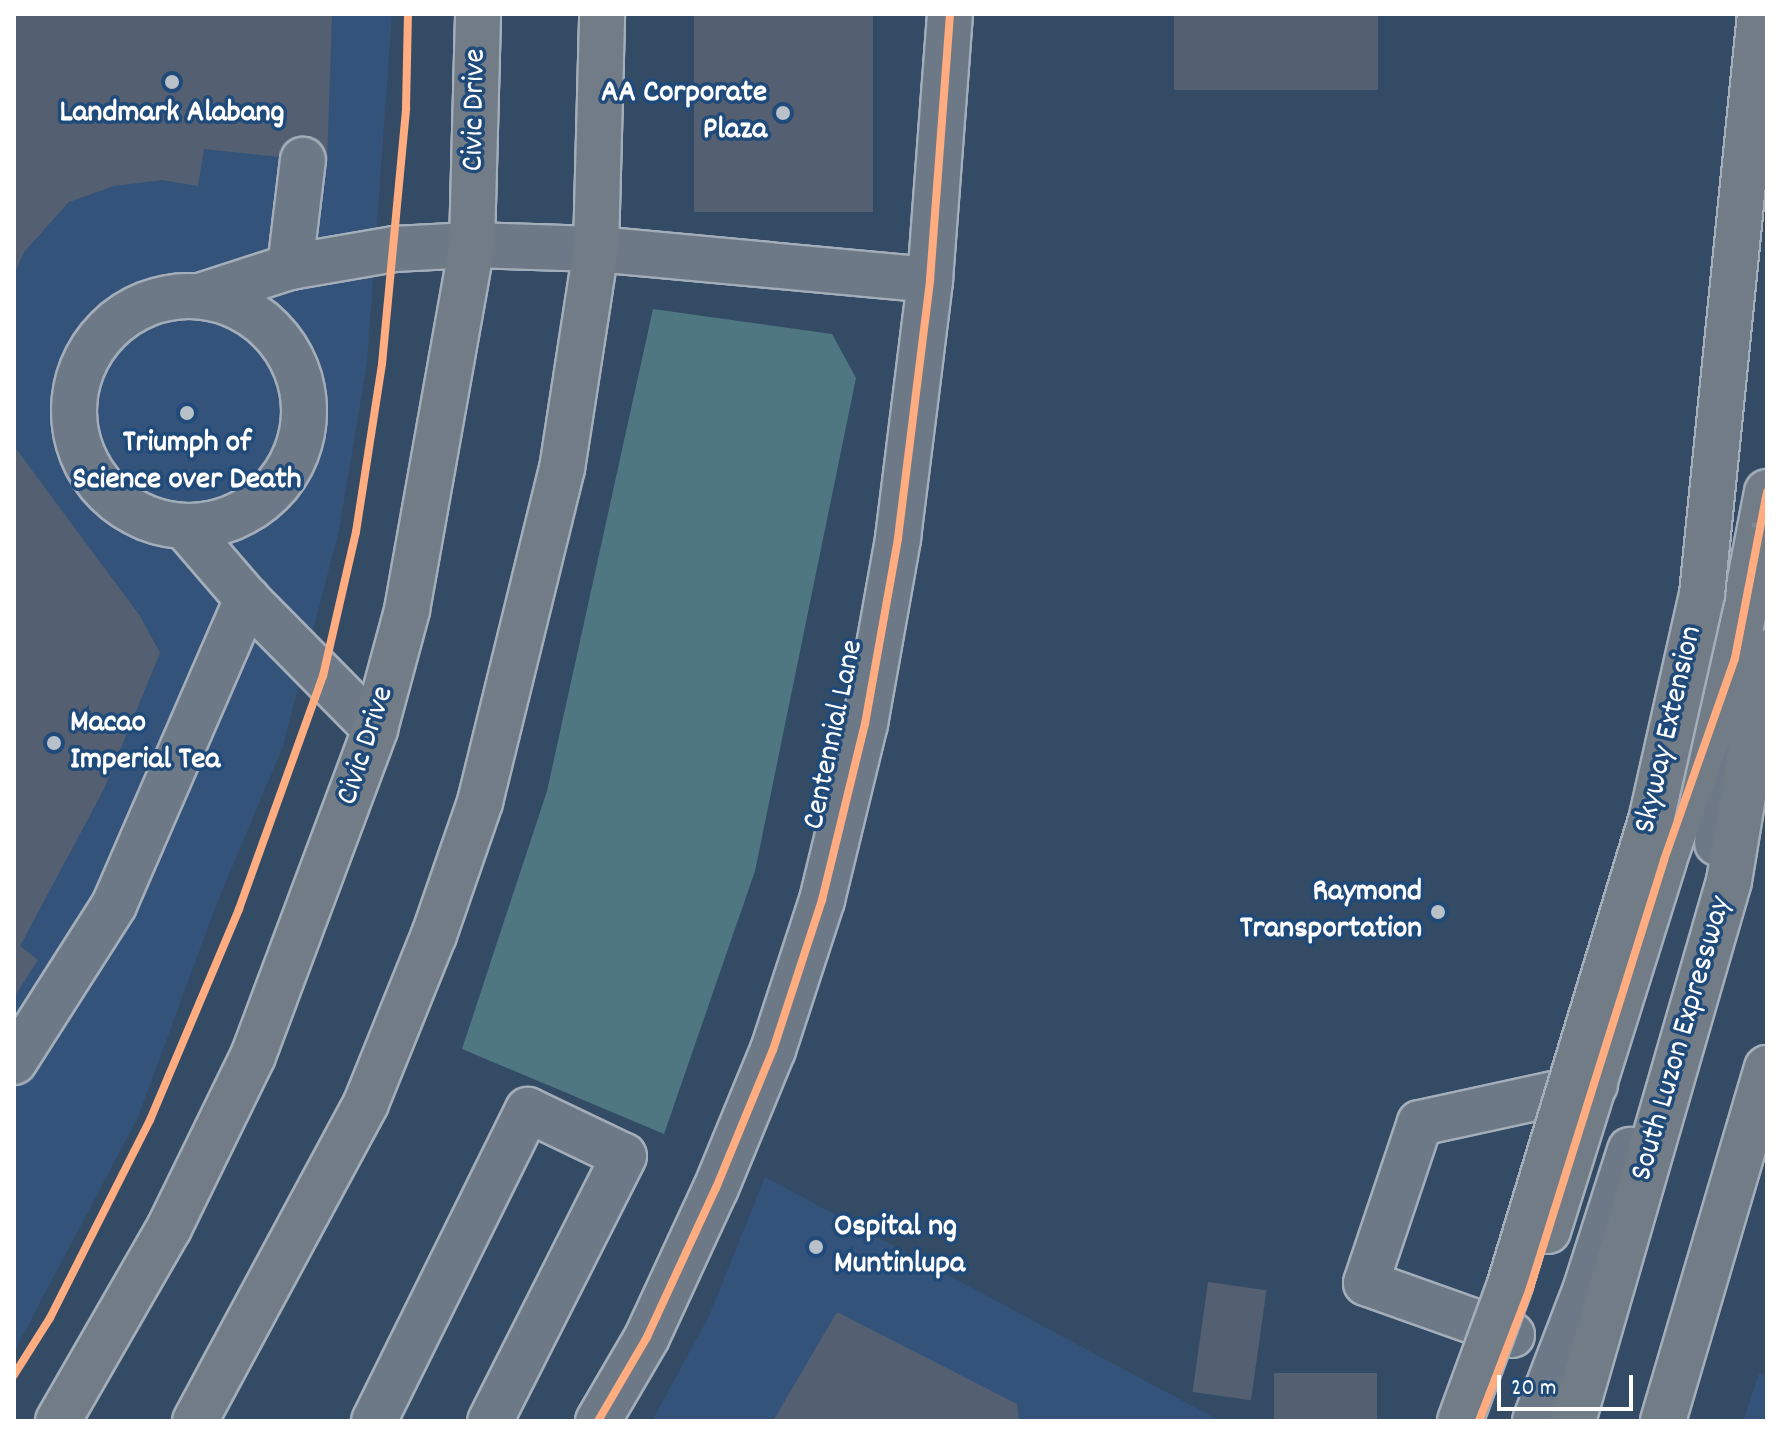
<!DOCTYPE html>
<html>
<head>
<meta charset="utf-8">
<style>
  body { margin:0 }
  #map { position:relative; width:1781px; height:1435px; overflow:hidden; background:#344b65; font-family:Dekko,sans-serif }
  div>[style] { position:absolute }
  .built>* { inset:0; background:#34537a }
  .green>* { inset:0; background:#4f7782 }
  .building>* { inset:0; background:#546071; transform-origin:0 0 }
  .roads { filter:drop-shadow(2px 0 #a4aeba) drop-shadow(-2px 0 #a4aeba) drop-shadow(0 2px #a4aeba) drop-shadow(0 -2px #a4aeba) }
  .minor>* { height:44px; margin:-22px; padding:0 22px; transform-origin:22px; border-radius:22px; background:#6d7986 }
  .minor>.ring { margin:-22px; padding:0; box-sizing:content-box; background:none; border:44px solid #6d7986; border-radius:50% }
  .major>* { height:44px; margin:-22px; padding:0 22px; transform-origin:22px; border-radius:22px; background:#717c86 }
  .highway>* { height:44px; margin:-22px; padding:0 22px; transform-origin:22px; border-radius:22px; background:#717c86 }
  .path-bridge>* { height:5px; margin-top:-2.5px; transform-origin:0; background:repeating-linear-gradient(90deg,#7e8895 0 6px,transparent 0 12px) }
  .bridges { filter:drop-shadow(2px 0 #a4aeba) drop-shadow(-2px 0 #a4aeba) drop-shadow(0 2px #a4aeba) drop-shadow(0 -2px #a4aeba) }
  .highway-bridge>* { height:44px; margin:-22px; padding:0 22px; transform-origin:22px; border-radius:22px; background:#717c86 }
  .cycleway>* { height:8px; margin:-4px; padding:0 4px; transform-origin:4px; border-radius:4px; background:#ffac80 }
  .dots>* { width:22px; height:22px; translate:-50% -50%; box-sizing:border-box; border:4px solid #1f4a7a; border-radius:50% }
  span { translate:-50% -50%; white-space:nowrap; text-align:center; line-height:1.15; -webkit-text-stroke:7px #1f4a7a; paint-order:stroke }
  .poi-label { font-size:32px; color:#fff; font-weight:700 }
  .right { translate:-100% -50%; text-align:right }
  .left { translate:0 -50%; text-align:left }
  .street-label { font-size:32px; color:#fff }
  .frame { position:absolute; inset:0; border:16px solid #fff; pointer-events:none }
  .scale { position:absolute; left:1497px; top:1375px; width:136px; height:36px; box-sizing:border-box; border:4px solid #fff; border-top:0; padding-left:10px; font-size:24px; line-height:28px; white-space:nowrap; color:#fff; -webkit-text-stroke:6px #1f4a7a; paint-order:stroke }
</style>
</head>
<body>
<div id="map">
  <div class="built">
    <div style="clip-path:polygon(14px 14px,392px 14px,367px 363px,339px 530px,283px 746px,217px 903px,138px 1117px,14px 1352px)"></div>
    <div style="clip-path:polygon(765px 1177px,1220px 1421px,652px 1421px,709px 1316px)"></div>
    <div style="clip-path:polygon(1759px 1374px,1767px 1375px,1767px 1421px,1743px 1421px)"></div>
  </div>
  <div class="green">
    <div style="clip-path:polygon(653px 309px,832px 334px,856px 378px,755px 871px,664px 1134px,462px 1049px,547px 791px)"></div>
  </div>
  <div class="building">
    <div style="clip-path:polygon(14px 14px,332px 14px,327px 162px,204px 149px,198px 186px,162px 180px,114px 186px,69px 202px,24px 252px,14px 275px)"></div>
    <div style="left:694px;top:14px;width:179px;height:198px"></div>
    <div style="left:1174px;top:14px;width:204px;height:76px"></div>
    <div style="clip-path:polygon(14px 446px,140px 616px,160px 653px,104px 789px,20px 946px,38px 960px,14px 997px)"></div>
    <div style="left:1208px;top:1282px;width:59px;height:111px;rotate:8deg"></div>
    <div style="clip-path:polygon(837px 1312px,1017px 1404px,1019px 1421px,773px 1421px)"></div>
    <div style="left:1274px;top:1373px;width:103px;height:48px"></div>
  </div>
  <div class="roads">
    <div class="minor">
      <div style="left:290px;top:267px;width:108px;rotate:-83.1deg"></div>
      <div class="ring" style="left:74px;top:296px;width:186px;height:186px"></div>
      <div style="left:200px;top:296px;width:95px;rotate:-17.9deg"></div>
      <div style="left:290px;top:267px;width:106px;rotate:-9.8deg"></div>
      <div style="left:394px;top:249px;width:78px;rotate:-2.9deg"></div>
      <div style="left:472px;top:245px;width:124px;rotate:1.8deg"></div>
      <div style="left:596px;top:249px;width:335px;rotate:5.3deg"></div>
      <div style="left:185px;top:527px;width:95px;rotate:49.3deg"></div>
      <div style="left:247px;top:599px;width:182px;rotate:45.4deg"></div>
      <div style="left:1717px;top:843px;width:156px;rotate:-84.5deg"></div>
      <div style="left:14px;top:1062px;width:186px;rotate:-57.5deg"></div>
      <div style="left:114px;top:905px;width:334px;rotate:-66.5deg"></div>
      <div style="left:1512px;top:1335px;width:155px;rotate:-160.4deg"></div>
      <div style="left:1366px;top:1283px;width:169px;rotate:-71.4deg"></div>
      <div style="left:1420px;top:1123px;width:179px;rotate:-12.3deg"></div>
      <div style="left:374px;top:1421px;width:347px;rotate:-63.7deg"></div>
      <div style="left:528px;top:1110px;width:106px;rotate:25.6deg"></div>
      <div style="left:624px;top:1156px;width:297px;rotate:116.8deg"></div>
      <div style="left:598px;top:1421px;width:97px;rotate:-59.7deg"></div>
      <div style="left:647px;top:1337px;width:164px;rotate:-65.2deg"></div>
      <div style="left:716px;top:1188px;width:149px;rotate:-67.6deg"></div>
      <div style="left:773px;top:1050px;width:158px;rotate:-71.9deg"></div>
      <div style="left:822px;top:900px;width:181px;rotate:-76.3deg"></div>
      <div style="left:865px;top:724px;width:189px;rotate:-79.9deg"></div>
      <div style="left:898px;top:538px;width:260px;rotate:-82.9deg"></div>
      <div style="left:930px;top:280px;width:267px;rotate:-85.7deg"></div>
      <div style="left:1535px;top:1421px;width:142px;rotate:-69deg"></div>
      <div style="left:1586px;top:1288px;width:145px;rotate:-72.3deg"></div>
    </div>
    <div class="major">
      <div style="left:58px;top:1421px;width:223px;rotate:-60.1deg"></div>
      <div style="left:169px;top:1228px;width:191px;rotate:-64deg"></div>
      <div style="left:253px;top:1056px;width:349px;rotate:-69.5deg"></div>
      <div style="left:375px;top:729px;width:123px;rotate:-74.9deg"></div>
      <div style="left:407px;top:610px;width:371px;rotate:-79.9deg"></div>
      <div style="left:472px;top:245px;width:231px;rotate:-88.5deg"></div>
      <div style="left:195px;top:1421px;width:361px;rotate:-61.7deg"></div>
      <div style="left:366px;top:1103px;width:181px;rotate:-68deg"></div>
      <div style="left:434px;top:935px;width:141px;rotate:-70.9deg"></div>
      <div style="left:480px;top:802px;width:343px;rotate:-76.2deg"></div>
      <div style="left:562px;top:469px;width:223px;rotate:-81.2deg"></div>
      <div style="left:596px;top:249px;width:235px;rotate:-88.5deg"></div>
    </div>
    <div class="highway">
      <div style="left:1548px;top:1231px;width:389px;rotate:-72.6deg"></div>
      <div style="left:1664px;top:860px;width:214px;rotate:-70.6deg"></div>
      <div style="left:1735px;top:658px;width:169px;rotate:-79.1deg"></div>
      <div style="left:1573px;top:1421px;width:562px;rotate:-73.89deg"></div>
      <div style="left:1729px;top:881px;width:232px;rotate:-80.6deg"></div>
      <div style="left:1663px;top:1421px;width:368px;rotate:-73.6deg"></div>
    </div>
  </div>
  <div class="path-bridge">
    <div style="left:1752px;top:524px;width:15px;rotate:8deg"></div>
  </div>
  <div class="bridges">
    <div class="highway-bridge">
      <div style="left:1460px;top:1421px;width:146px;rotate:-69.9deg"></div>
      <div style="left:1510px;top:1284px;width:489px;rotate:-73.1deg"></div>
      <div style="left:1652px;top:816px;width:228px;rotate:-77.3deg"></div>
      <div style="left:1702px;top:594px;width:583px;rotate:-84.29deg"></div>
    </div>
  </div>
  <div class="cycleway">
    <div style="left:14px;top:1375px;width:67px;rotate:-57.7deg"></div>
    <div style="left:50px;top:1318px;width:222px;rotate:-63.2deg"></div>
    <div style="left:150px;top:1120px;width:229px;rotate:-67.1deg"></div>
    <div style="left:239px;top:909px;width:248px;rotate:-70.2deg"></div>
    <div style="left:323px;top:676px;width:148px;rotate:-77.1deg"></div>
    <div style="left:356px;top:532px;width:170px;rotate:-81.2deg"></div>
    <div style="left:382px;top:364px;width:257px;rotate:-84.6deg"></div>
    <div style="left:406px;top:108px;width:94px;rotate:-88.8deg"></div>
    <div style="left:598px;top:1421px;width:97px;rotate:-59.7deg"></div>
    <div style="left:647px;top:1337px;width:164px;rotate:-65.2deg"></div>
    <div style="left:716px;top:1188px;width:149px;rotate:-67.6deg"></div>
    <div style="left:773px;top:1050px;width:158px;rotate:-71.9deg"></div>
    <div style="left:822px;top:900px;width:181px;rotate:-76.3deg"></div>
    <div style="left:865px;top:724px;width:189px;rotate:-79.9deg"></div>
    <div style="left:898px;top:538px;width:260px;rotate:-82.9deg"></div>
    <div style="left:930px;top:280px;width:267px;rotate:-85.7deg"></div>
    <div style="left:1479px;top:1421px;width:142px;rotate:-69deg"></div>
    <div style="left:1530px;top:1288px;width:448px;rotate:-72.6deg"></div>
    <div style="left:1664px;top:860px;width:214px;rotate:-70.6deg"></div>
    <div style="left:1735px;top:658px;width:169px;rotate:-79.1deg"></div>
  </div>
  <div class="dots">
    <div style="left:172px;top:82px;background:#b8c0c9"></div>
    <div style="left:783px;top:113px;background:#b8c0c9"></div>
    <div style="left:187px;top:413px;background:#b8c0c9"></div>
    <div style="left:54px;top:743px;background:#b8c0c9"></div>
    <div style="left:1438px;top:912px;background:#b8c0c9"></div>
    <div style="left:816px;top:1247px;background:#b8c0c9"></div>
  </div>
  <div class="poi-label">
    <span class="right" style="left:767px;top:113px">AA Corporate<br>Plaza</span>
    <span style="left:172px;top:114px">Landmark Alabang</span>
    <span style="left:187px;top:463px">Triumph of<br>Science over Death</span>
    <span class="left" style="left:70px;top:743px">Macao<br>Imperial Tea</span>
    <span class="right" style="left:1422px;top:912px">Raymond<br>Transportation</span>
    <span class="left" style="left:834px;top:1247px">Ospital ng<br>Muntinlupa</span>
  </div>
  <div class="street-label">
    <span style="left:476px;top:110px;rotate:-89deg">Civic Drive</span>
    <span style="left:1670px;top:730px;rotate:-77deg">Skyway Extension</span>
    <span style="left:835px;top:735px;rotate:-78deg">Centennial Lane</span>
    <span style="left:367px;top:746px;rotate:-72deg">Civic Drive</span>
    <span style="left:1683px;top:1039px;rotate:-74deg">South Luzon Expressway</span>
  </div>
  <div class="frame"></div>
  <div class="scale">20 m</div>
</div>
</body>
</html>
